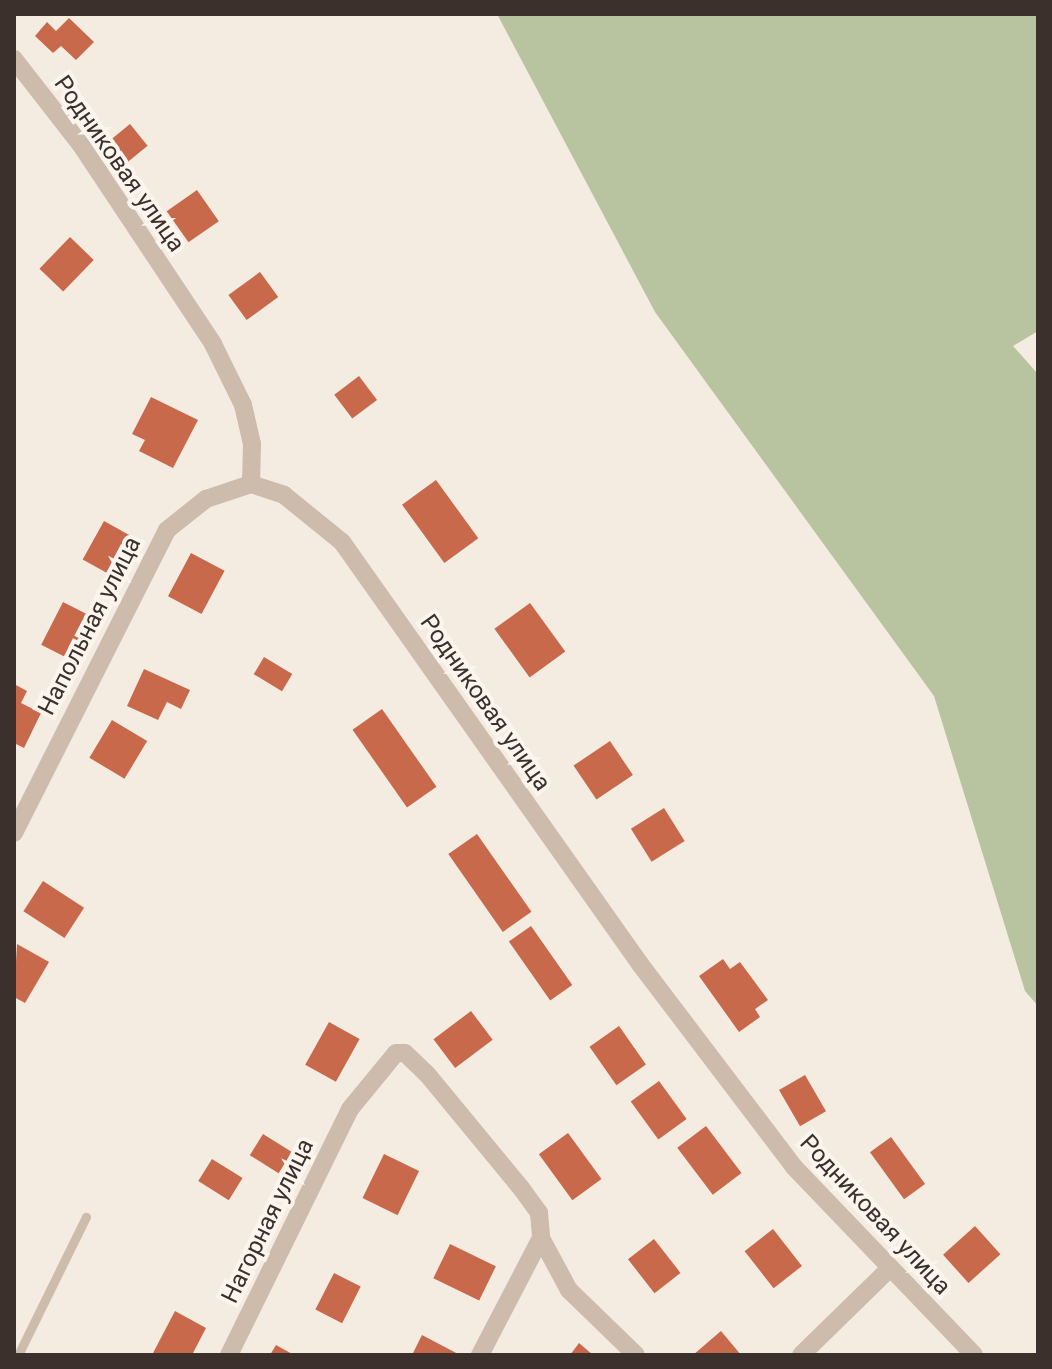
<!DOCTYPE html>
<html>
<head>
<meta charset="utf-8">
<style>
  body { margin:0 }
  #map { position:relative; width:1052px; height:1369px; overflow:hidden; background:#f4ebe1; font-family:Roboto,sans-serif }
  div>[style] { position:absolute }
  .green>* { inset:0; background:#b8c4a0 }
  .building>* { inset:0; background:#c8694b; transform-origin:0 0 }
  .service>* { height:9px; margin:-4.5px; padding:0 4.5px; transform-origin:4.5px; border-radius:4.5px; background:#cdbbac }
  .minor>* { height:18px; margin:-9px; padding:0 9px; transform-origin:9px; border-radius:9px; background:#cdbbac }
  span { translate:-50% -50%; white-space:nowrap; text-align:center; line-height:1.15; -webkit-text-stroke:8px #fbf5ee; paint-order:stroke }
  .street-label { font-size:24px; color:#3b302b }
  .frame { position:absolute; inset:0; border:16px solid #3b302b; pointer-events:none }
</style>
</head>
<body>
<div id="map">
  <div class="green">
    <div style="clip-path:polygon(497px 14px,1038px 14px,1038px 331px,1013px 346px,1038px 374px,1038px 1006px,1025px 991px,934px 696px,655px 312px)"></div>
  </div>
  <div class="building">
    <div style="clip-path:polygon(69px 18px,94px 42px,76px 60px,61px 46px,53px 53px,35px 36px,47px 22px,56px 31px)"></div>
    <div style="left:130px;top:124px;width:28px;height:30px;rotate:51deg"></div>
    <div style="left:197px;top:190px;width:38px;height:37px;rotate:55deg"></div>
    <div style="left:70px;top:237px;width:33px;height:44px;rotate:44deg"></div>
    <div style="left:260px;top:272px;width:31px;height:39px;rotate:54deg"></div>
    <div style="left:359px;top:376px;width:30px;height:31px;rotate:53deg"></div>
    <div style="clip-path:polygon(151px 397px,198px 420px,173px 468px,139px 451px,145px 440px,132px 434px)"></div>
    <div style="left:436px;top:480px;width:72px;height:42px;rotate:54deg"></div>
    <div style="left:104px;top:521px;width:37px;height:44px;rotate:29deg"></div>
    <div style="left:191px;top:553px;width:38px;height:49px;rotate:28deg"></div>
    <div style="left:63px;top:602px;width:42px;height:48px;rotate:27deg"></div>
    <div style="left:530px;top:603px;width:60px;height:44px;rotate:54deg"></div>
    <div style="left:264px;top:657px;width:33px;height:20px;rotate:31deg"></div>
    <div style="clip-path:polygon(144px 669px,190px 690px,181px 709px,167px 702px,158px 720px,127px 706px)"></div>
    <div style="clip-path:polygon(14px 684px,27px 691px,21px 703px,41px 713px,24px 748px,14px 743px)"></div>
    <div style="left:382px;top:709px;width:95px;height:36px;rotate:55deg"></div>
    <div style="left:112px;top:720px;width:41px;height:44px;rotate:31deg"></div>
    <div style="left:610px;top:741px;width:41px;height:44px;rotate:56deg"></div>
    <div style="left:664px;top:808px;width:39px;height:39px;rotate:58deg"></div>
    <div style="left:477px;top:834px;width:95px;height:35px;rotate:55deg"></div>
    <div style="left:43px;top:881px;width:49px;height:36px;rotate:33deg"></div>
    <div style="left:531px;top:926px;width:72px;height:27px;rotate:55deg"></div>
    <div style="clip-path:polygon(17px 944px,49px 962px,25px 1003px,14px 997px)"></div>
    <div style="clip-path:polygon(723px 959px,730px 969px,740px 962px,768px 1000px,755px 1009px,760px 1017px,739px 1032px,699px 976px)"></div>
    <div style="left:471px;top:1011px;width:36px;height:47px;rotate:53deg"></div>
    <div style="left:329px;top:1022px;width:35px;height:49px;rotate:29deg"></div>
    <div style="left:619px;top:1026px;width:47px;height:36px;rotate:55deg"></div>
    <div style="left:805px;top:1075px;width:42px;height:30px;rotate:60deg"></div>
    <div style="left:659px;top:1081px;width:47px;height:35px;rotate:54deg"></div>
    <div style="left:706px;top:1126px;width:59px;height:36px;rotate:53deg"></div>
    <div style="left:568px;top:1133px;width:57px;height:36px;rotate:54deg"></div>
    <div style="left:263px;top:1134px;width:34px;height:25px;rotate:32deg"></div>
    <div style="left:891px;top:1137px;width:58px;height:26px;rotate:54deg"></div>
    <div style="left:384px;top:1154px;width:39px;height:49px;rotate:26deg"></div>
    <div style="left:212px;top:1159px;width:36px;height:26px;rotate:32deg"></div>
    <div style="left:975px;top:1226px;width:38px;height:43px;rotate:48deg"></div>
    <div style="left:773px;top:1229px;width:47px;height:36px;rotate:52deg"></div>
    <div style="left:654px;top:1239px;width:43px;height:33px;rotate:52deg"></div>
    <div style="left:450px;top:1244px;width:51px;height:38px;rotate:26deg"></div>
    <div style="left:334px;top:1273px;width:30px;height:41px;rotate:27deg"></div>
    <div style="clip-path:polygon(175px 1311px,206px 1328px,192px 1355px,152px 1355px)"></div>
    <div style="clip-path:polygon(721px 1331px,741px 1355px,693px 1355px)"></div>
    <div style="clip-path:polygon(422px 1335px,460px 1355px,412px 1355px)"></div>
    <div style="clip-path:polygon(579px 1343px,593px 1355px,570px 1355px)"></div>
    <div style="clip-path:polygon(276px 1345px,294px 1355px,270px 1355px)"></div>
  </div>
  <div class="service">
    <div style="left:18px;top:1355px;width:154px;rotate:-63.8deg"></div>
  </div>
  <div class="minor">
    <div style="left:14px;top:59px;width:109px;rotate:52.1deg"></div>
    <div style="left:81px;top:145px;width:239px;rotate:56.4deg"></div>
    <div style="left:213px;top:344px;width:68px;rotate:63.8deg"></div>
    <div style="left:243px;top:405px;width:40px;rotate:77deg"></div>
    <div style="left:252px;top:444px;width:40px;rotate:91.4deg"></div>
    <div style="left:251px;top:484px;width:35px;rotate:18deg"></div>
    <div style="left:284px;top:495px;width:75px;rotate:39deg"></div>
    <div style="left:342px;top:542px;width:517px;rotate:54.77deg"></div>
    <div style="left:640px;top:964px;width:255px;rotate:52.8deg"></div>
    <div style="left:794px;top:1167px;width:260px;rotate:46.2deg"></div>
    <div style="left:14px;top:833px;width:339px;rotate:-63.2deg"></div>
    <div style="left:167px;top:530px;width:50px;rotate:-38.5deg"></div>
    <div style="left:206px;top:499px;width:47px;rotate:-18.4deg"></div>
    <div style="left:229px;top:1355px;width:274px;rotate:-63.8deg"></div>
    <div style="left:350px;top:1109px;width:72px;rotate:-50.6deg"></div>
    <div style="left:396px;top:1053px;width:9px"></div>
    <div style="left:405px;top:1053px;width:30px;rotate:44deg"></div>
    <div style="left:427px;top:1074px;width:148px;rotate:50.5deg"></div>
    <div style="left:521px;top:1188px;width:31px;rotate:54deg"></div>
    <div style="left:539px;top:1213px;width:25px;rotate:85deg"></div>
    <div style="left:541px;top:1238px;width:59px;rotate:61.7deg"></div>
    <div style="left:569px;top:1290px;width:93px;rotate:44.1deg"></div>
    <div style="left:480px;top:1355px;width:132px;rotate:-62.5deg"></div>
    <div style="left:801px;top:1355px;width:122px;rotate:-44.3deg"></div>
  </div>
  <div class="street-label">
    <span style="left:119px;top:164px;rotate:55deg">Родниковая улица</span>
    <span style="left:90px;top:626px;rotate:-63deg">Напольная улица</span>
    <span style="left:485px;top:703px;rotate:55deg">Родниковая улица</span>
    <span style="left:875px;top:1215px;rotate:47deg">Родниковая улица</span>
    <span style="left:268px;top:1221px;rotate:-64deg">Нагорная улица</span>
  </div>
  <div class="frame"></div>
</div>
</body>
</html>
